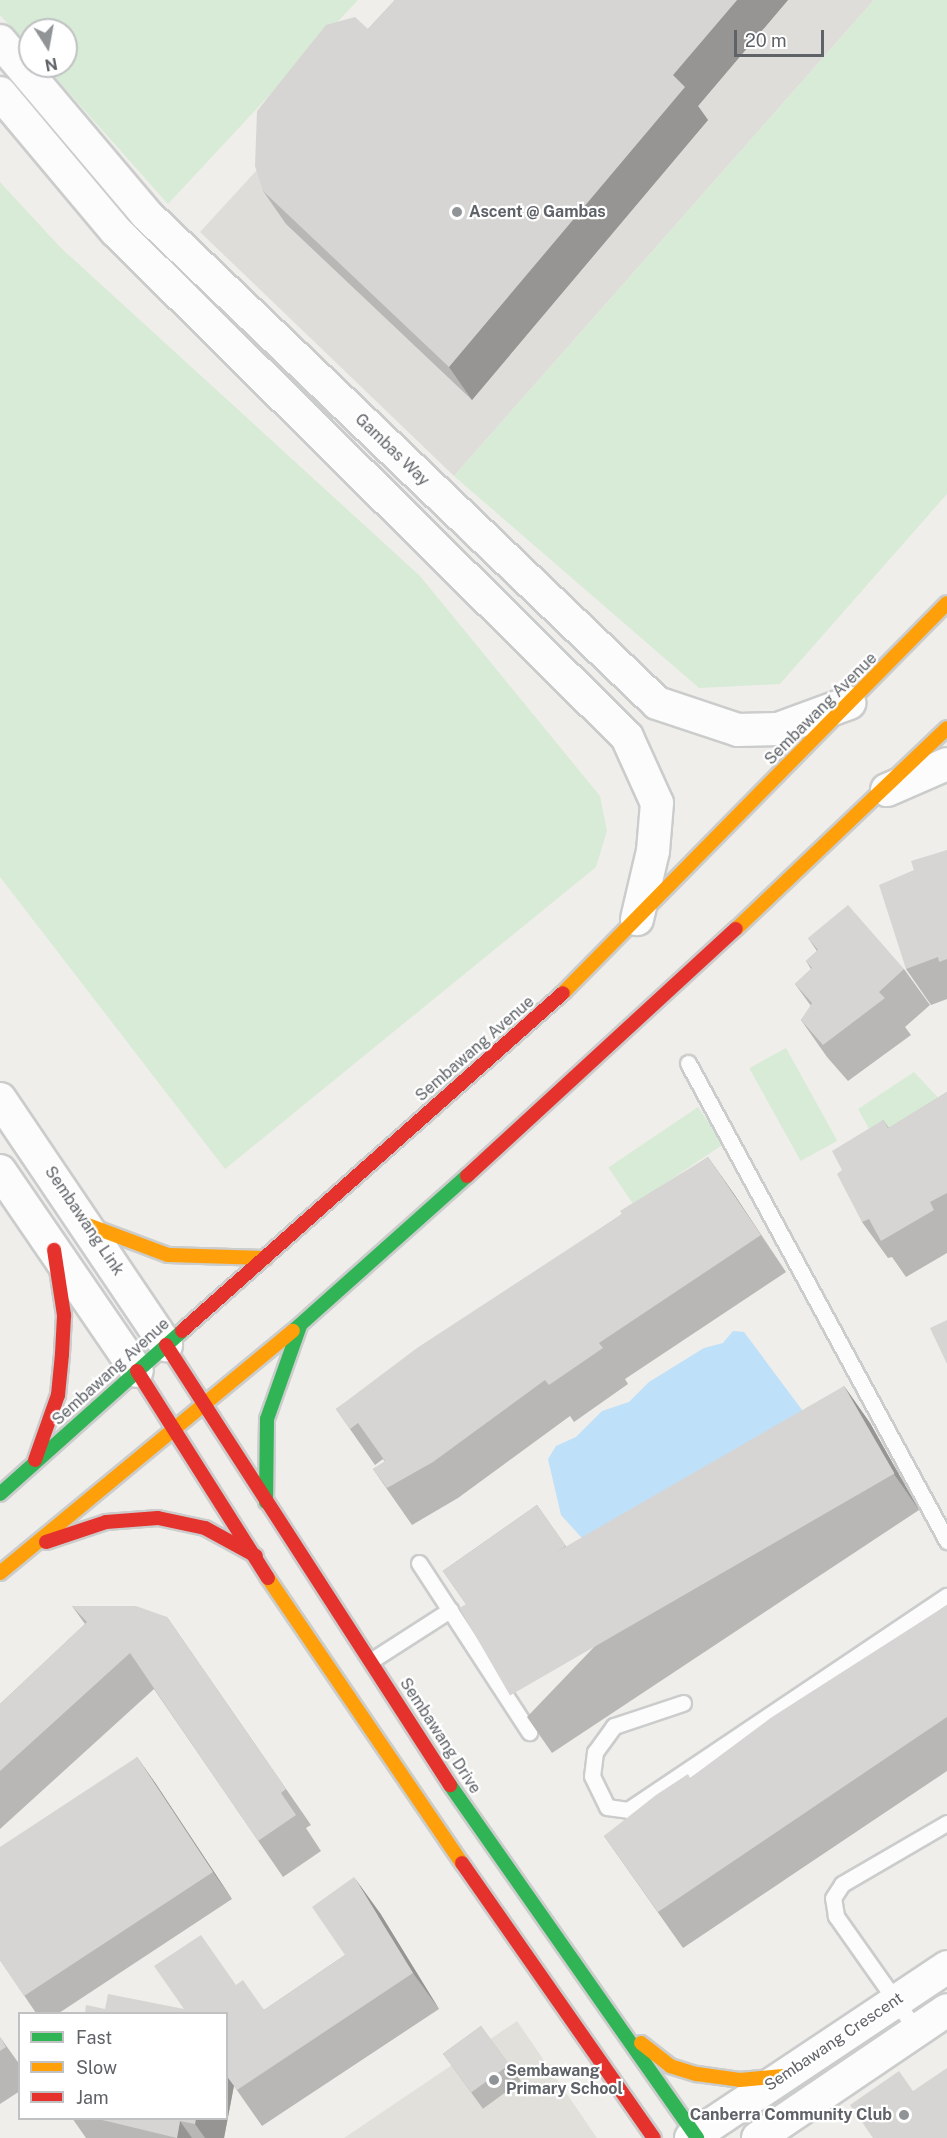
<!DOCTYPE html>
<html>
<head>
<meta charset="utf-8">
<style>
  body { margin:0 }
  #map { position:relative; width:947px; height:2138px; overflow:hidden; background:#efeeea; font-family:"Public Sans",sans-serif }
  div>[style] { position:absolute }
  .industrial>* { inset:0; background:#dfddda }
  .education>* { inset:0; background:#e2e0da }
  .green>* { inset:0; background:#d8ebd6; transform-origin:0 0 }
  .water>* { inset:0; background:#bfe0f9 }
  .roads { filter:drop-shadow(2px 0 #cbcccc) drop-shadow(-2px 0 #cbcccc) drop-shadow(0 2px #cbcccc) drop-shadow(0 -2px #cbcccc) }
  .lane>* { height:15px; margin:-7.5px; padding:0 7.5px; transform-origin:7.5px; border-radius:7.5px; background:#fdfcfc }
  .street>* { height:32px; margin:-16px; padding:0 16px; transform-origin:16px; border-radius:16px; background:#fdfcfc }
  .fast>* { height:14px; margin:-7px; padding:0 7px; transform-origin:7px; border-radius:7px; background:#30b455 }
  .slow>* { height:14px; margin:-7px; padding:0 7px; transform-origin:7px; border-radius:7px; background:#ff9f0a }
  .jam>* { height:14px; margin:-7px; padding:0 7px; transform-origin:7px; border-radius:7px; background:#e5322d }
  .wall>* { inset:0; background:#b8b7b5; transform-origin:0 0 }
  .shaded-wall>* { inset:0; background:#969594 }
  .building>* { inset:0; background:#d6d5d3; transform-origin:0 0 }
  .dots>* { width:16px; height:16px; translate:-50% -50%; box-sizing:border-box; border:3px solid #fff; border-radius:50% }
  span { translate:-50% -50%; white-space:nowrap; text-align:center; line-height:1.15; -webkit-text-stroke:4.5px #fff; paint-order:stroke }
  .poi-label { font-size:16px; color:#5f6368; font-weight:700 }
  .left { translate:0 -50%; text-align:left }
  .right { translate:-100% -50%; text-align:right }
  .street-label { font-size:16px; color:#5f6368 }
  .legend { position:absolute; left:18px; top:2012px; width:210px; height:108px; box-sizing:border-box; background:#fff; border:2px solid #bfc1c3; margin:0; padding:8px 10px; list-style:none; font-size:18px; color:#5f6368 }
  .legend li { display:flex; align-items:center; gap:12px; height:30px }
  .legend b { width:30px; border:2px solid #bfc1c3 }
  .north { position:absolute; left:18px; top:18px; width:60px; height:60px; box-sizing:border-box; background:#fff; border:2px solid #bfc1c3; border-radius:50%; rotate:169deg; font-size:16px; font-weight:700; line-height:24px; text-align:center; color:#5f6368 }
  .north::after { content:''; display:block; margin:auto; width:21px; height:27px; background:#919496; clip-path:polygon(50% 0,100% 100%,50% 72%,0 100%) }
  .scale { position:absolute; left:734px; top:30px; width:90px; height:27px; box-sizing:border-box; border:3px solid #5f6368; border-top:0; padding-left:8px; font-size:18px; line-height:21px; white-space:nowrap; color:#5f6368; -webkit-text-stroke:4px #fff; paint-order:stroke }
</style>
</head>
<body>
<div id="map">
  <div class="industrial">
    <div style="clip-path:polygon(413px 0,874px 0,454px 476px,200px 232px)"></div>
  </div>
  <div class="education">
    <div style="clip-path:polygon(517px 2021px,597px 2138px,344px 2138px)"></div>
  </div>
  <div class="green">
    <div style="clip-path:polygon(0 0,358px 0,168px 204px,45px 66px,66px 66px,66px 30px,30px 30px,30px 49px,0 15px)"></div>
    <div style="clip-path:polygon(874px 0,947px 0,947px 494px,780px 684px,699px 688px,454px 476px)"></div>
    <div style="clip-path:polygon(0 182px,60px 247px,420px 576px,600px 796px,607px 831px,596px 867px,225px 1169px,0 877px)"></div>
    <div style="left:786px;top:1048px;width:106px;height:42px;rotate:61deg"></div>
    <div style="clip-path:polygon(914px 1072px,947px 1107px,889px 1165px,858px 1109px)"></div>
    <div style="left:698px;top:1107px;width:45px;height:108px;rotate:56deg"></div>
  </div>
  <div class="water">
    <div style="clip-path:polygon(733px 1331px,744px 1332px,814px 1426px,600px 1569px,590px 1547px,561px 1515px,548px 1459px,556px 1446px,576px 1437px,602px 1411px,629px 1402px,649px 1382px,704px 1348px,723px 1343px)"></div>
  </div>
  <div class="roads">
    <div class="lane">
      <div style="left:688px;top:1063px;width:544px;rotate:61.55deg"></div>
      <div style="left:419px;top:1563px;width:202px;rotate:56.9deg"></div>
      <div style="left:372px;top:1660px;width:93px;rotate:-32.7deg"></div>
      <div style="left:683px;top:1703px;width:73px;rotate:161.6deg"></div>
      <div style="left:614px;top:1726px;width:32px;rotate:126deg"></div>
      <div style="left:595px;top:1752px;width:24px;rotate:97deg"></div>
      <div style="left:592px;top:1776px;width:34px;rotate:64deg"></div>
      <div style="left:607px;top:1807px;width:21px;rotate:8deg"></div>
      <div style="left:628px;top:1810px;width:384px;rotate:-33.9deg"></div>
      <div style="left:917px;top:2031px;width:141px;rotate:-125.2deg"></div>
      <div style="left:836px;top:1916px;width:18px;rotate:-99deg"></div>
      <div style="left:833px;top:1898px;width:17px;rotate:-57deg"></div>
      <div style="left:842px;top:1884px;width:121px;rotate:-30.2deg"></div>
    </div>
    <div class="street">
      <div style="left:0;top:41px;width:226px;rotate:49.8deg"></div>
      <div style="left:146px;top:214px;width:707px;rotate:43.74deg"></div>
      <div style="left:657px;top:703px;width:85px;rotate:18.4deg"></div>
      <div style="left:738px;top:730px;width:40px;rotate:-1.4deg"></div>
      <div style="left:778px;top:729px;width:76px;rotate:-20.1deg"></div>
      <div style="left:0;top:93px;width:180px;rotate:50deg"></div>
      <div style="left:116px;top:231px;width:719px;rotate:44.72deg"></div>
      <div style="left:627px;top:737px;width:72px;rotate:65.6deg"></div>
      <div style="left:657px;top:803px;width:48px;rotate:94.8deg"></div>
      <div style="left:653px;top:851px;width:70px;rotate:103.2deg"></div>
      <div style="left:887px;top:790px;width:65px;rotate:-23.4deg"></div>
      <div style="left:0;top:1099px;width:297px;rotate:56deg"></div>
      <div style="left:0;top:1171px;width:242px;rotate:55.6deg"></div>
      <div style="left:691px;top:2138px;width:308px;rotate:-33.7deg"></div>
      <div style="left:758px;top:2138px;width:228px;rotate:-34.1deg"></div>
    </div>
    <div class="fast">
      <div style="left:293px;top:1331px;width:233px;rotate:-41.7deg"></div>
      <div style="left:0;top:1494px;width:244px;rotate:-41.8deg"></div>
      <div style="left:266px;top:1502px;width:83px;rotate:-89.3deg"></div>
      <div style="left:267px;top:1419px;width:99px;rotate:-70.5deg"></div>
      <div style="left:450px;top:1785px;width:431px;rotate:55deg"></div>
    </div>
    <div class="slow">
      <div style="left:736px;top:929px;width:291px;rotate:-43.6deg"></div>
      <div style="left:563px;top:993px;width:547px;rotate:-45.44deg"></div>
      <div style="left:88px;top:1225px;width:85px;rotate:20.6deg"></div>
      <div style="left:168px;top:1255px;width:97px;rotate:1.8deg"></div>
      <div style="left:0;top:1573px;width:380px;rotate:-39.6deg"></div>
      <div style="left:268px;top:1578px;width:345px;rotate:55.8deg"></div>
      <div style="left:641px;top:2043px;width:37px;rotate:38deg"></div>
      <div style="left:670px;top:2066px;width:28px;rotate:17deg"></div>
      <div style="left:697px;top:2074px;width:43px;rotate:7.9deg"></div>
      <div style="left:740px;top:2080px;width:43px;rotate:-5.3deg"></div>
    </div>
    <div class="jam">
      <div style="left:467px;top:1176px;width:365px;rotate:-42.6deg"></div>
      <div style="left:182px;top:1331px;width:509px;rotate:-41.58deg"></div>
      <div style="left:166px;top:1345px;width:524px;rotate:57.16deg"></div>
      <div style="left:137px;top:1371px;width:245px;rotate:57.7deg"></div>
      <div style="left:35px;top:1460px;width:69px;rotate:-70.5deg"></div>
      <div style="left:58px;top:1395px;width:41px;rotate:-84.4deg"></div>
      <div style="left:62px;top:1354px;width:39px;rotate:-87deg"></div>
      <div style="left:64px;top:1315px;width:66px;rotate:-98.7deg"></div>
      <div style="left:46px;top:1542px;width:63px;rotate:-18.4deg"></div>
      <div style="left:106px;top:1522px;width:52px;rotate:-4.4deg"></div>
      <div style="left:158px;top:1518px;width:48px;rotate:12deg"></div>
      <div style="left:205px;top:1528px;width:58px;rotate:28.8deg"></div>
      <div style="left:462px;top:1863px;width:335px;rotate:55.1deg"></div>
    </div>
  </div>
  <div class="wall">
    <div style="clip-path:polygon(395px 0,788px 0,698px 106px,708px 120px,472px 400px,286px 224px,263px 191px,368px 29px)"></div>
    <div style="clip-path:polygon(947px 850px,947px 999px,931px 1005px,906px 969px,914px 870px)"></div>
    <div style="clip-path:polygon(808px 938px,904px 969px,930px 1005px,905px 1027px,911px 1035px,848px 1081px,827px 1057px,801px 1020px,811px 1006px,795px 984px,811px 969px,806px 961px,817px 951px)"></div>
    <div style="clip-path:polygon(947px 1092px,947px 1253px,906px 1277px,892px 1257px,888px 1258px,862px 1222px,842px 1170px,883px 1120px,889px 1128px)"></div>
    <div style="clip-path:polygon(708px 1157px,786px 1272px,625px 1379px,628px 1384px,574px 1422px,570px 1416px,458px 1498px,412px 1525px,373px 1469px,385px 1462px,383px 1459px,375px 1465px,336px 1409px,622px 1214px)"></div>
    <div style="clip-path:polygon(844px 1386px,870px 1423px,919px 1510px,552px 1753px,527px 1717px)"></div>
    <div style="left:537px;top:1505px;width:70px;height:115px;rotate:55deg"></div>
    <div style="clip-path:polygon(947px 1605px,947px 1771px,683px 1948px,604px 1836px)"></div>
    <div style="clip-path:polygon(72px 1606px,167px 1617px,311px 1825px,306px 1828px,321px 1851px,283px 1877px,154px 1689px,0 1829px,0 1704px,85px 1624px)"></div>
    <div style="clip-path:polygon(137px 1757px,232px 1899px,59px 2013px,36px 2013px,0 1960px)"></div>
    <div style="clip-path:polygon(380px 1913px,439px 2009px,262px 2126px,234px 2086px,224px 2138px,86px 2138px,72px 2118px,226px 2118px,105px 2009px,184px 2009px,236px 1985px,264px 2010px,345px 1955px)"></div>
    <div style="left:481px;top:2026px;width:68px;height:47px;rotate:54deg"></div>
    <div style="clip-path:polygon(0 2037px,20px 2065px,20px 2091px,0 2104px)"></div>
  </div>
  <div class="shaded-wall">
    <div style="clip-path:polygon(737px 0,788px 0,698px 106px,708px 120px,472px 400px,449px 367px,673px 75px)"></div>
    <div style="clip-path:polygon(708px 1157px,734px 1194px,786px 1272px,761px 1235px)"></div>
    <div style="clip-path:polygon(844px 1386px,870px 1423px,919px 1510px,894px 1474px)"></div>
    <div style="clip-path:polygon(137px 1757px,156px 1784px,232px 1899px,213px 1872px)"></div>
    <div style="clip-path:polygon(354px 1877px,380px 1913px,439px 2009px,413px 1973px)"></div>
    <div style="clip-path:polygon(226px 2075px,234px 2085px,224px 2138px,205px 2138px,195px 2124px,196px 2118px,226px 2118px)"></div>
    <div style="clip-path:polygon(180px 2121px,192px 2138px,177px 2138px)"></div>
  </div>
  <div class="building">
    <div style="clip-path:polygon(395px 0,737px 0,673px 75px,685px 87px,449px 367px,263px 191px,255px 166px,257px 111px,326px 25px,355px 17px,368px 29px)"></div>
    <div style="clip-path:polygon(947px 850px,947px 959px,939px 962px,938px 957px,906px 969px,879px 885px,914px 870px,911px 861px)"></div>
    <div style="clip-path:polygon(848px 905px,904px 969px,879px 992px,885px 998px,823px 1045px,801px 1020px,812px 1003px,795px 984px,812px 968px,806px 961px,818px 950px,808px 938px)"></div>
    <div style="clip-path:polygon(947px 1092px,947px 1193px,930px 1202px,934px 1210px,881px 1241px,869px 1219px,862px 1222px,837px 1174px,842px 1170px,832px 1151px,883px 1120px,888px 1128px)"></div>
    <div style="clip-path:polygon(708px 1157px,761px 1235px,599px 1343px,603px 1348px,549px 1385px,545px 1380px,433px 1462px,387px 1488px,373px 1469px,385px 1461px,358px 1423px,350px 1429px,336px 1409px,417px 1348px,622px 1214px,620px 1211px)"></div>
    <div style="clip-path:polygon(947px 1320px,947px 1364px,930px 1328px)"></div>
    <div style="left:844px;top:1386px;width:101px;height:444px;rotate:60deg"></div>
    <div style="left:537px;top:1505px;width:50px;height:115px;rotate:55deg"></div>
    <div style="clip-path:polygon(947px 1605px,947px 1717px,658px 1912px,604px 1836px,656px 1795px,688px 1774px,690px 1778px,772px 1717px)"></div>
    <div style="clip-path:polygon(72px 1606px,136px 1606px,167px 1617px,286px 1789px,281px 1793px,296px 1815px,258px 1841px,130px 1653px,0 1771px,0 1704px,87px 1622px)"></div>
    <div style="clip-path:polygon(137px 1757px,213px 1872px,24px 1996px,0 1960px,0 1847px)"></div>
    <div style="clip-path:polygon(354px 1877px,413px 1973px,237px 2090px,226px 2075px,226px 2013px,85px 2013px,86px 2005px,105px 2009px,108px 1994px,184px 2009px,154px 1966px,201px 1935px,236px 1985px,243px 1980px,264px 2010px,345px 1955px,312px 1907px)"></div>
    <div style="left:481px;top:2026px;width:48px;height:47px;rotate:54deg"></div>
    <div style="clip-path:polygon(0 2037px,6px 2047px,0 2051px)"></div>
    <div style="clip-path:polygon(947px 2068px,947px 2138px,873px 2138px,850px 2105px,899px 2071px,913px 2091px)"></div>
    <div style="clip-path:polygon(94px 2118px,196px 2118px,195px 2124px,180px 2121px,177px 2138px)"></div>
  </div>
  <div class="dots">
    <div style="left:457px;top:212px;background:#919496"></div>
    <div style="left:494px;top:2080px;background:#919496"></div>
    <div style="left:904px;top:2115px;background:#919496"></div>
  </div>
  <div class="poi-label">
    <span class="left" style="left:469px;top:212px">Ascent @ Gambas</span>
    <span class="left" style="left:506px;top:2080px">Sembawang<br>Primary School</span>
    <span class="right" style="left:892px;top:2115px">Canberra Community Club</span>
  </div>
  <div class="street-label">
    <span style="left:392px;top:450px;rotate:44deg">Gambas Way</span>
    <span style="left:821px;top:709px;rotate:-45deg">Sembawang Avenue</span>
    <span style="left:475px;top:1049px;rotate:-41deg">Sembawang Avenue</span>
    <span style="left:84px;top:1221px;rotate:56deg">Sembawang Link</span>
    <span style="left:111px;top:1372px;rotate:-42deg">Sembawang Avenue</span>
    <span style="left:440px;top:1736px;rotate:57deg">Sembawang Drive</span>
    <span style="left:834px;top:2042px;rotate:-34deg">Sembawang Crescent</span>
  </div>
  <ul class="legend">
  <li><b style="height:8px;background:#30b455"></b>Fast</li>
  <li><b style="height:8px;background:#ff9f0a"></b>Slow</li>
  <li><b style="height:8px;background:#e5322d"></b>Jam</li>
  </ul>
  <div class="north">N</div>
  <div class="scale">20 m</div>
</div>
</body>
</html>
